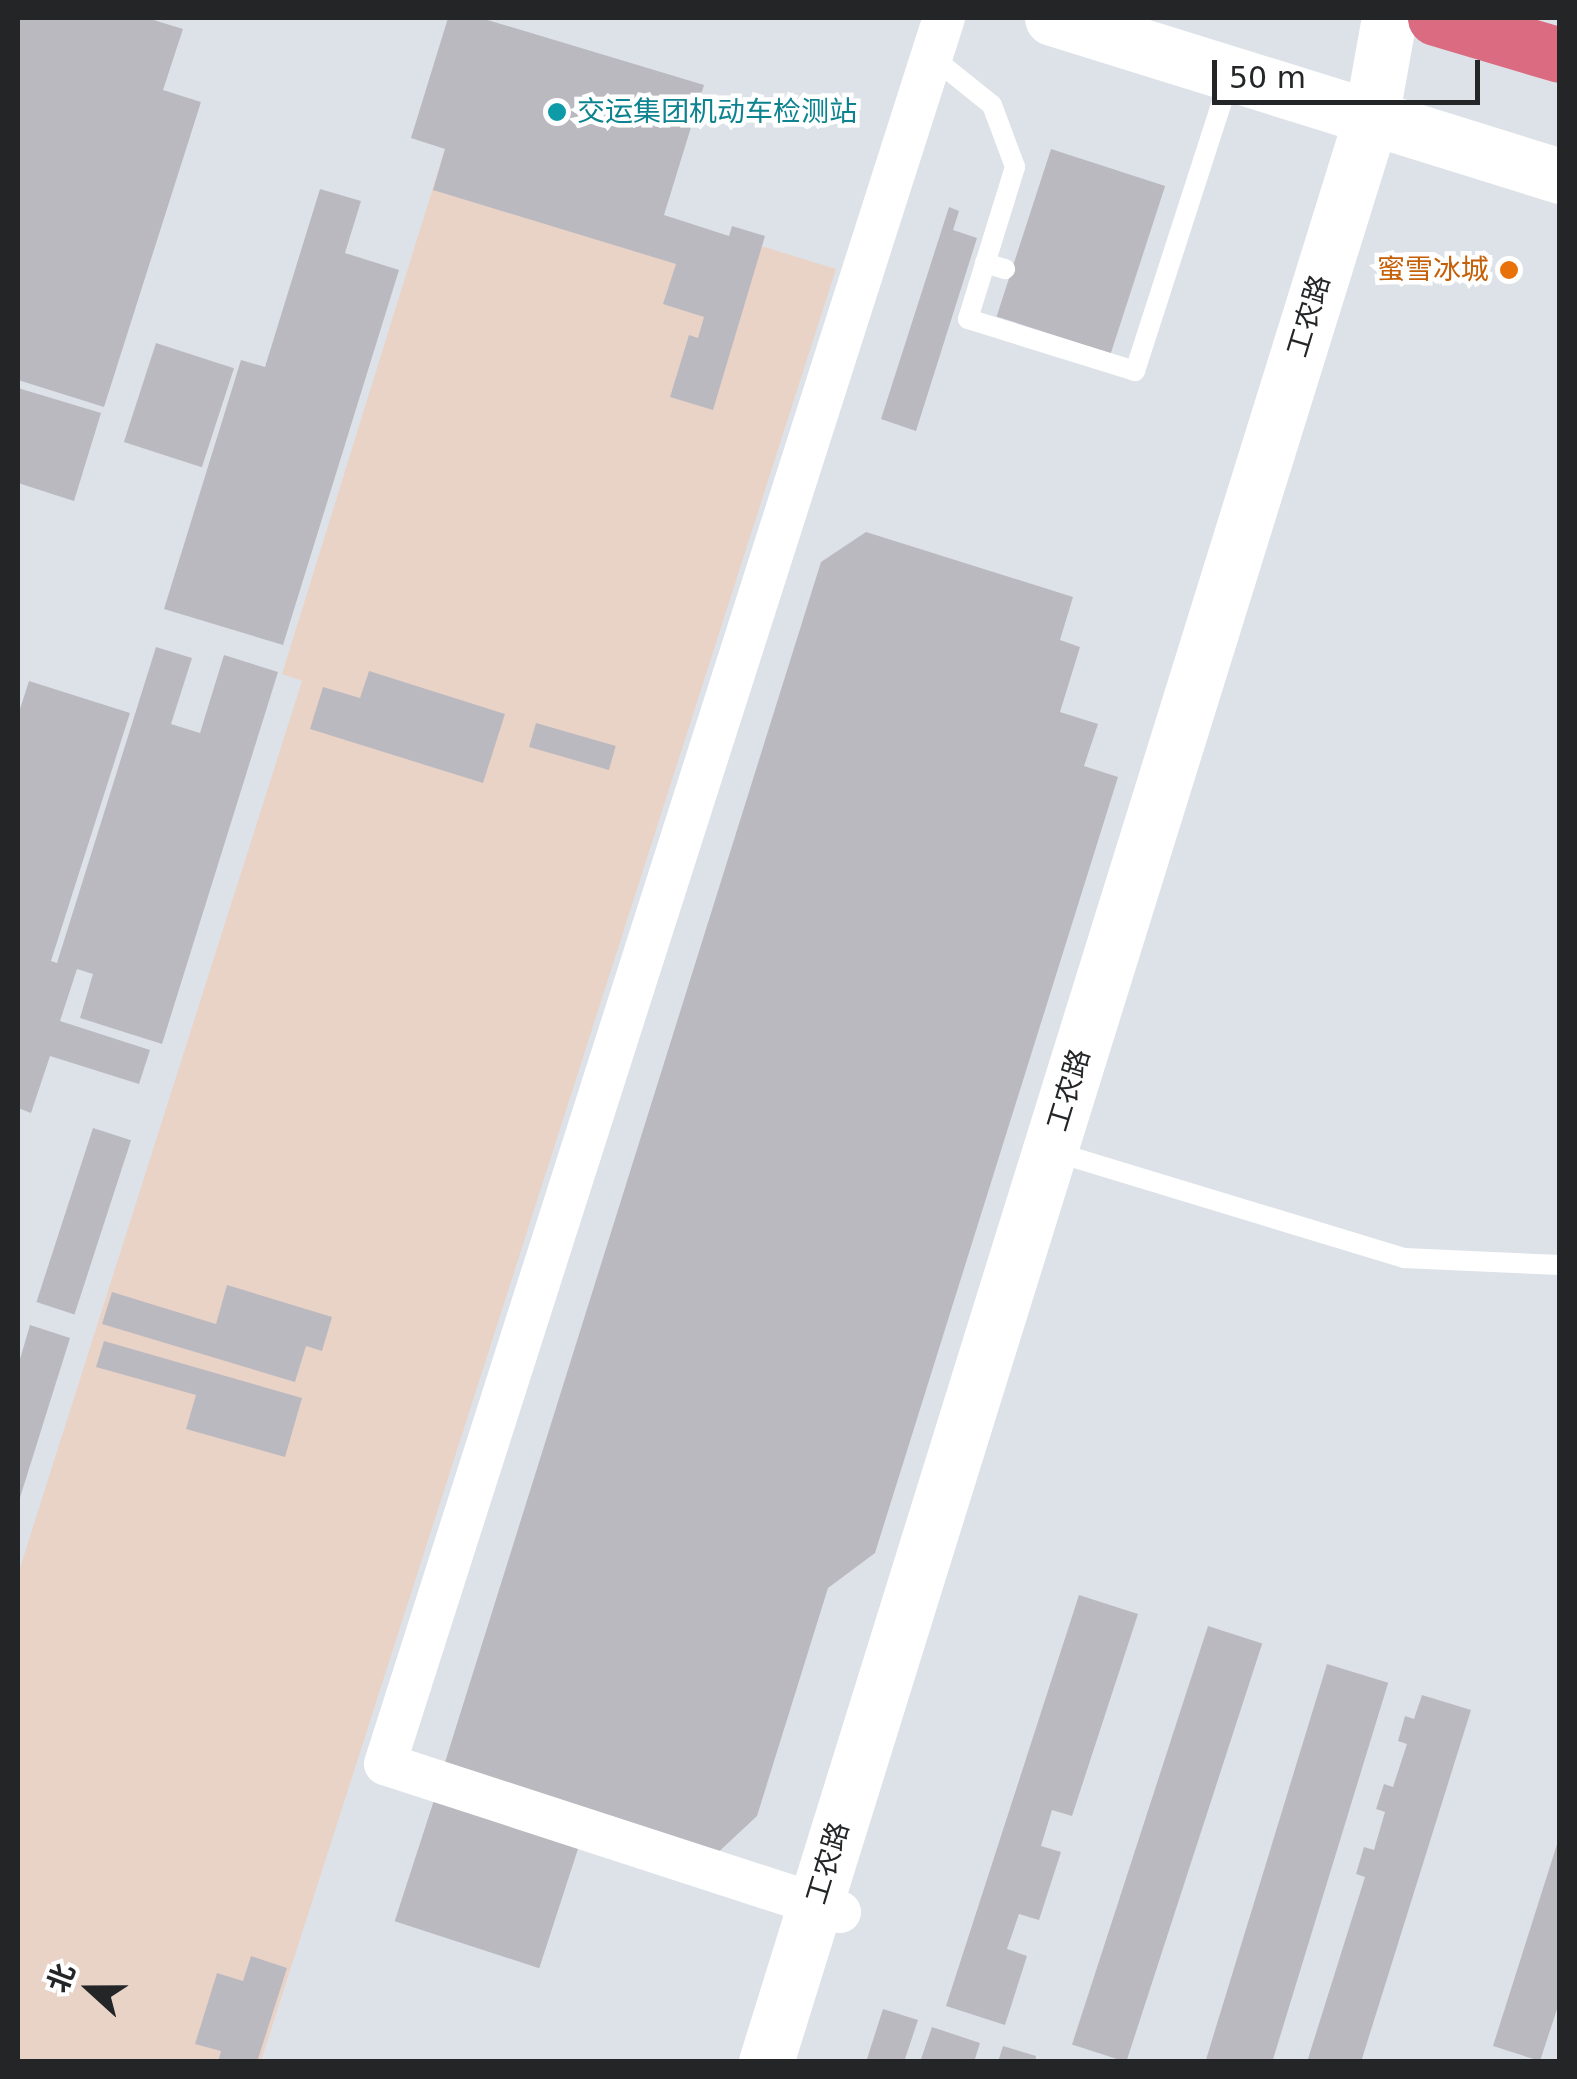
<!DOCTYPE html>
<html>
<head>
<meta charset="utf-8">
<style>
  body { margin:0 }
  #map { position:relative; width:1577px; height:2079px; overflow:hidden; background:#dde2e9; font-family:"DejaVu Sans","Noto Sans SC",sans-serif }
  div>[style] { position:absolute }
  .industrial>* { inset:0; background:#e9d3c7 }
  .building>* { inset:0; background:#bbb9c0; transform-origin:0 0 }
  .lane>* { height:20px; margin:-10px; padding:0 10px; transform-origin:10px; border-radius:10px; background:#fff }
  .street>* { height:42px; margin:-21px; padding:0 21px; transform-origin:21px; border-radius:21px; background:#fff }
  .secondary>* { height:55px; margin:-27.5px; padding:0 27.5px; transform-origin:27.5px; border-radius:27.5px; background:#fff }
  .highway>* { height:55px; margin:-27.5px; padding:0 27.5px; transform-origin:27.5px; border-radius:27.5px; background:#db6b80 }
  .dots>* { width:28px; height:28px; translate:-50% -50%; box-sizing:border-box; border:5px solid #fff; border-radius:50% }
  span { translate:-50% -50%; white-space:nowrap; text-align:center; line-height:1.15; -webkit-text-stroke:9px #fff; paint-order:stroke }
  .culture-label { font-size:28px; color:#0d838f }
  .left { translate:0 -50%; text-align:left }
  .food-label { font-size:28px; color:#c56008 }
  .right { translate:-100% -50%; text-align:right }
  .street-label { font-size:28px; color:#232527 }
  .frame { position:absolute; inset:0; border:20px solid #232527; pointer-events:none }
  .north { position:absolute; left:40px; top:1939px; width:100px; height:100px; -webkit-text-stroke:8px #fff; paint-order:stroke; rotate:291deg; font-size:28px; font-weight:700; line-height:40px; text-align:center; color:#232527 }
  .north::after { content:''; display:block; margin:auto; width:35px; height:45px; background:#232527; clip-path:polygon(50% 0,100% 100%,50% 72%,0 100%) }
  .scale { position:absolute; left:1212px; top:60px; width:268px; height:45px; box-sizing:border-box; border:5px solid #232527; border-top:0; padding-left:12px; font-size:30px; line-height:35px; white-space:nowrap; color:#232527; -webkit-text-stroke:8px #fff; paint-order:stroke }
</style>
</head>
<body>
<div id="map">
  <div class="industrial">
    <div style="clip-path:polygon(445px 149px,836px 269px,261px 2061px,18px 2062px,18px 1574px,302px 681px,282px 674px)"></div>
  </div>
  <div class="building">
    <div style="clip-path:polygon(18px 18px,147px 18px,183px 29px,163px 90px,201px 102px,104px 407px,18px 380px)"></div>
    <div style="clip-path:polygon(448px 18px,481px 18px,704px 85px,664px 215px,729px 236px,732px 226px,765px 236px,713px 410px,670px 397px,689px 335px,698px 338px,704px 317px,663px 304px,676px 264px,433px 190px,445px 149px,411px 138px)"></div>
    <div style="left:1051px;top:149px;width:120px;height:176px;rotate:18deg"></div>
    <div style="clip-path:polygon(320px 189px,361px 201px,345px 253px,399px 270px,283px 645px,164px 609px,241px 360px,265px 367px)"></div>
    <div style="clip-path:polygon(949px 207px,959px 211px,953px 230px,977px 238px,916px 431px,881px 419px)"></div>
    <div style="left:156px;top:343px;width:82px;height:104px;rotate:18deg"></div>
    <div style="clip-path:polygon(18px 388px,101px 413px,74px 501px,18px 483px)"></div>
    <div style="clip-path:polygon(866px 532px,1073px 597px,1060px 640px,1080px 647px,1060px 712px,1098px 724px,1084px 766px,1118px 777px,875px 1553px,828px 1588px,757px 1816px,711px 1859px,441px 1775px,821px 562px)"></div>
    <div style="clip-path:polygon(156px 647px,192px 658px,171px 724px,200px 733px,224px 655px,278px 672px,162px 1044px,80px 1018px,93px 974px,77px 969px,60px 1021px,150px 1050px,139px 1084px,50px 1056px,31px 1113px,18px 1108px,18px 715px,29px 681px,130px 713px,51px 961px,57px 963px)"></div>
    <div style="clip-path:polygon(369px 671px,505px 714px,483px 783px,310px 729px,323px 687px,360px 698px)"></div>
    <div style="left:536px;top:723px;width:83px;height:25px;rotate:16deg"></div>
    <div style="left:93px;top:1128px;width:40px;height:183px;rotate:18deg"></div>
    <div style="clip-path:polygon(227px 1285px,332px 1317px,322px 1351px,306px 1346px,295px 1382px,102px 1324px,112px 1292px,216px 1324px)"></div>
    <div style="clip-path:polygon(30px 1325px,70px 1338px,18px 1504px,18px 1366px)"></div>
    <div style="clip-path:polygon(104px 1341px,302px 1398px,285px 1457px,186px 1429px,196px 1395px,96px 1367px)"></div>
    <div style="clip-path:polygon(1079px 1595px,1138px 1614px,1072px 1816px,1052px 1810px,1041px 1846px,1061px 1852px,1039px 1920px,1019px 1914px,1007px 1949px,1027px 1956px,1005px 2025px,946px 2006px)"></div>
    <div style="left:1208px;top:1626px;width:57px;height:440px;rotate:18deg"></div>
    <div style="left:1327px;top:1664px;width:64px;height:418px;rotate:17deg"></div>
    <div style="clip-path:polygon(1422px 1695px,1471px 1710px,1361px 2062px,1307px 2062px,1365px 1877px,1356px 1874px,1364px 1847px,1374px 1850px,1385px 1812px,1376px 1809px,1384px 1784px,1393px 1787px,1407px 1744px,1398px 1741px,1405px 1716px,1414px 1719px)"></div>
    <div style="left:437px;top:1791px;width:152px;height:137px;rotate:18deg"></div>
    <div style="clip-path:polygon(1559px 1838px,1560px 2000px,1540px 2061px,1493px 2046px)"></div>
    <div style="clip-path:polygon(251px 1956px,287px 1968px,257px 2062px,218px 2062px,221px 2051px,195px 2044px,217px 1973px,243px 1981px)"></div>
    <div style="clip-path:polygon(883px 2009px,918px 2020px,904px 2062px,866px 2062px)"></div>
    <div style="clip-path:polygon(932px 2027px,980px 2043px,974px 2062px,920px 2062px)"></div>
    <div style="clip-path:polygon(1003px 2046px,1036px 2056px,1035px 2062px,998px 2062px)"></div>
  </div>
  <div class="lane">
    <div style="left:931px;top:56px;width:78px;rotate:38.8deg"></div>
    <div style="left:992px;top:105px;width:66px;rotate:69.6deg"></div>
    <div style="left:1015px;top:167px;width:159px;rotate:107.2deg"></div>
    <div style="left:968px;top:319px;width:175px;rotate:17.3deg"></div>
    <div style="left:1135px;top:371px;width:309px;rotate:-72.1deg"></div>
    <div style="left:985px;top:263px;width:21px;rotate:17deg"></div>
    <div style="left:1052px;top:1151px;width:368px;rotate:16.9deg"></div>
    <div style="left:1404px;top:1258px;width:156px;rotate:2.6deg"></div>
  </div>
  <div class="street">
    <div style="left:840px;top:1912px;width:478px;rotate:-162deg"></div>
    <div style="left:385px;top:1764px;width:1833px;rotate:-72.25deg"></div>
  </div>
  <div class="secondary">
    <div style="left:1052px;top:18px;width:532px;rotate:17.28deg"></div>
    <div style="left:766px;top:2062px;width:2036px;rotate:-72.71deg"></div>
    <div style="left:1371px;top:118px;width:102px;rotate:-79.8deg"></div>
  </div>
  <div class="highway">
    <div style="left:1435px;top:18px;width:130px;rotate:16.5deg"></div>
  </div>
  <div class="dots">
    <div style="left:557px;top:112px;background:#0f9aa8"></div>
    <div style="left:1509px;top:270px;background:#e8710a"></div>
  </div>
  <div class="culture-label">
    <span class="left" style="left:577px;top:112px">交运集团机动车检测站</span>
  </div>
  <div class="food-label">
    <span class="right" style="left:1489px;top:270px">蜜雪冰城</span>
  </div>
  <div class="street-label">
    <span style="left:1309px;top:316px;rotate:-73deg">工农路</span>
    <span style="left:1069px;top:1090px;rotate:-73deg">工农路</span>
    <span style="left:828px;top:1863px;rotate:-73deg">工农路</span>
  </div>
  <div class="frame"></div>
  <div class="north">北</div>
  <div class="scale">50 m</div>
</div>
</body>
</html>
